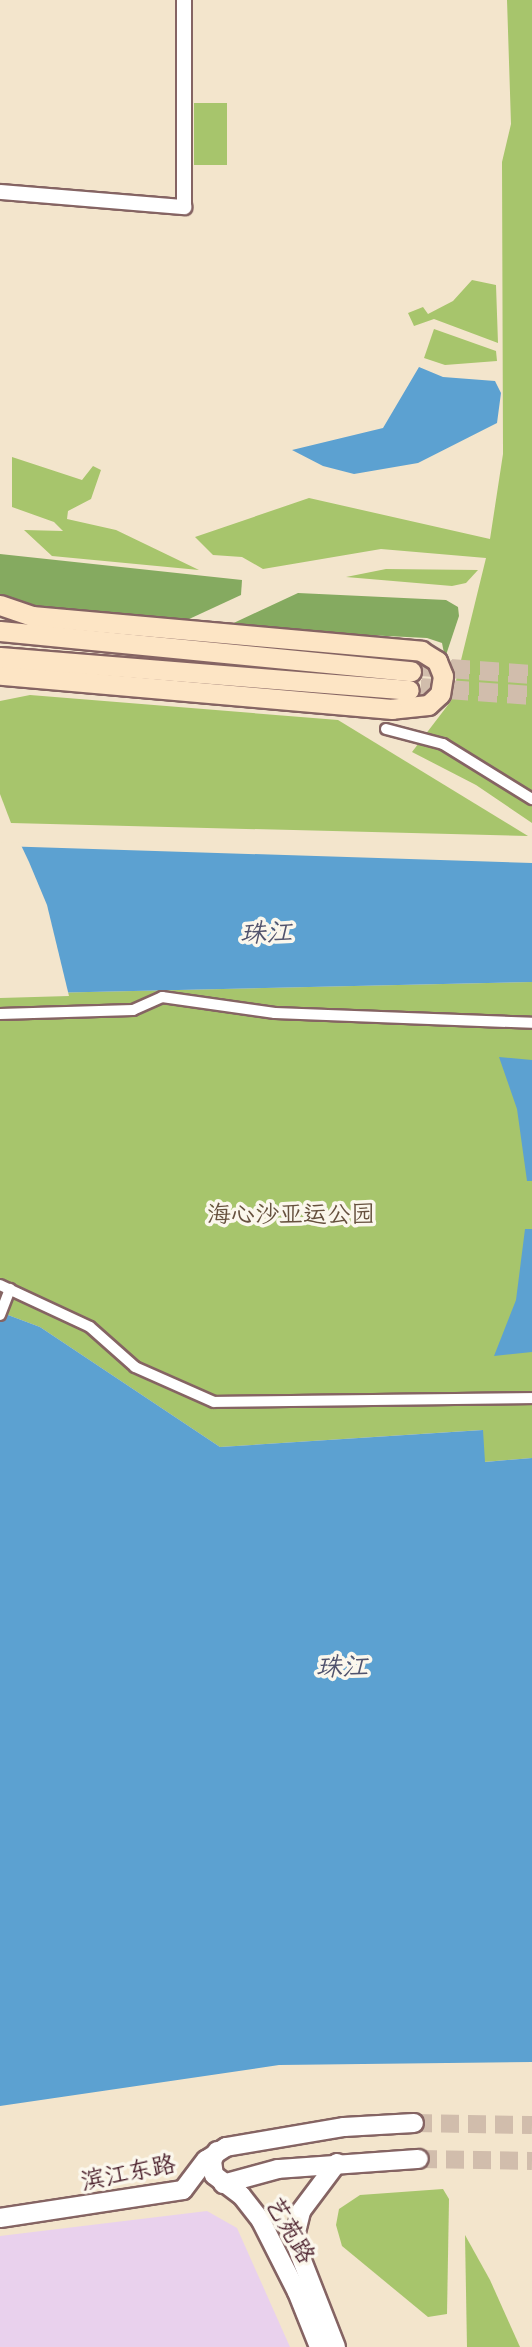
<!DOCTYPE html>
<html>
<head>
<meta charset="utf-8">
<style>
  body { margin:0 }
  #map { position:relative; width:532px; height:2347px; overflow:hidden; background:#f3e5cc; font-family:Delius,"LXGW WenKai TC",sans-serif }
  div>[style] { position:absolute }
  .built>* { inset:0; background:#e9d1ed }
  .green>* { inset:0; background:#a7c56c; transform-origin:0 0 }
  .forest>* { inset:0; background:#85aa60 }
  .water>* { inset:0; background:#5ca1d1 }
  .pier>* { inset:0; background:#f3e5cc }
  .tertiary-tunnel>* { height:18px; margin-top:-9px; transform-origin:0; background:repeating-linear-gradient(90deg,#d1bdac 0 18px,transparent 0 27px) }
  .secondary-tunnel>* { height:19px; margin-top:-9.5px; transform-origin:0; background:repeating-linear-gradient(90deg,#d1bdac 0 19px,transparent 0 29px) }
  .roads { filter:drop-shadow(2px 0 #856463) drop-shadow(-2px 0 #856463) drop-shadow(0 2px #856463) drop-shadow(0 -2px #856463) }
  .pedestrian>* { height:10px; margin:-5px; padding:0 5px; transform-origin:5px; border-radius:5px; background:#fff }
  .minor>* { height:14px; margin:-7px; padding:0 7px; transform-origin:7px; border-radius:7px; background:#fff }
  .tertiary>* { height:18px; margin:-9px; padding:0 9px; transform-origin:9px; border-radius:9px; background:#fff }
  .secondary>* { height:19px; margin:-9.5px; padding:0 9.5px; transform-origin:9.5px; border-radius:9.5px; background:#fde5c5 }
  span { translate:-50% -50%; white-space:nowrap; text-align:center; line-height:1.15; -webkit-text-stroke:7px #fbf7ec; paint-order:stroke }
  .park-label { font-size:24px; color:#66513e }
  .street-label { font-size:24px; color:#4a1f2b }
  .water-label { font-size:26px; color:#51536d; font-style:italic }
</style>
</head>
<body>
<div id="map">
  <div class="built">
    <div style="clip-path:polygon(207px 2211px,237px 2228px,290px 2347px,0 2347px,0 2236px)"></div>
  </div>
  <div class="green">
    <div style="clip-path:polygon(507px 0,532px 0,532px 823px,476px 785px,412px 752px,451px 701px,486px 558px,381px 549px,263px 569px,242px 557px,213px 555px,195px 537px,309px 498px,490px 539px,503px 454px,502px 162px,511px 124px)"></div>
    <div style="left:194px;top:103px;width:33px;height:62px"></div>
    <div style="clip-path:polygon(472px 280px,496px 285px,498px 343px,434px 319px,414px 326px,408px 313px,423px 307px,428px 314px,453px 301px)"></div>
    <div style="clip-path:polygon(434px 329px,496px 351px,497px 361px,445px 365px,424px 358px)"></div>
    <div style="clip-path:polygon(12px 457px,82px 480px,93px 466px,101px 470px,91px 499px,68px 511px,67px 519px,116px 530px,199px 570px,52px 556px,24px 530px,63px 531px,54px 522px,12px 507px)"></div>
    <div style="clip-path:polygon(386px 569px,478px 570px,466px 583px,452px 586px,346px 577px)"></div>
    <div style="clip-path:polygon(30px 695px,338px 720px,528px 836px,11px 823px,0 794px,0 701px)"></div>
    <div style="clip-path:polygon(532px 982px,532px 1458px,484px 1462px,482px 1430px,220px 1447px,40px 1327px,0 1312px,0 994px)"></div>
    <div style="clip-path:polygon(443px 2189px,449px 2199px,447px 2314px,428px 2317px,342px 2246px,336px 2225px,339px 2209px,360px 2195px)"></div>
    <div style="clip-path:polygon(465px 2235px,490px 2280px,520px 2347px,467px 2347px)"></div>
  </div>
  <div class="forest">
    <div style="clip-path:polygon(0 554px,242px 580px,241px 595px,187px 620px,19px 605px,0 594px)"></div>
    <div style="clip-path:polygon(298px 593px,446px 600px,458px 607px,459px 616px,445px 658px,442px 643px,427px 638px,223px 628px)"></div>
  </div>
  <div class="water">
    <div style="clip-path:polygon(419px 367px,443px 377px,495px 381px,501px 393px,497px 423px,418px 463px,354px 474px,323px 466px,292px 450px,383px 428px)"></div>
    <div style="clip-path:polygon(0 846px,532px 863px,532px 982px,0 994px)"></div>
    <div style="clip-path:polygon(499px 1057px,532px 1060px,532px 1181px,527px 1181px,517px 1109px)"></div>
    <div style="clip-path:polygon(525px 1229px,532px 1229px,532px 1352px,494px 1356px,516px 1300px)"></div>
    <div style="clip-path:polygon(0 1312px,40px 1327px,220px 1447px,483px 1430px,485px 1462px,532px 1458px,532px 2062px,279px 2065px,0 2106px)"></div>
  </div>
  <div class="pier">
    <div style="clip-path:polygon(0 842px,20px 843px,29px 862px,47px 905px,69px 996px,0 998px)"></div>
  </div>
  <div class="tertiary-tunnel">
    <div style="left:414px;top:2123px;width:118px;rotate:1deg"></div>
    <div style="left:419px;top:2159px;width:113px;rotate:1deg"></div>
  </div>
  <div class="secondary-tunnel">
    <div style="left:393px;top:664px;width:139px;rotate:4.1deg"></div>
    <div style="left:392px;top:685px;width:140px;rotate:4.1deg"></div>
  </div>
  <div class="roads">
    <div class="pedestrian">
      <div style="left:386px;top:729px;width:59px;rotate:14.7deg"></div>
      <div style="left:443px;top:744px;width:105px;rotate:31.7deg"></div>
      <div style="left:0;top:1014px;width:133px;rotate:-1.7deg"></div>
      <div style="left:133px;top:1010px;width:32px;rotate:-24deg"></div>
      <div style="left:162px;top:997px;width:114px;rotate:8.1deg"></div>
      <div style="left:275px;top:1013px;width:257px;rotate:2.2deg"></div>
      <div style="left:0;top:1285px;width:99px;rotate:25deg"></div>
      <div style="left:90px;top:1327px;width:60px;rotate:41.6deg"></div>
      <div style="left:135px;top:1367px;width:86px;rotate:23.9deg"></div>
      <div style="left:214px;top:1402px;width:318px;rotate:-0.7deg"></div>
      <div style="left:0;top:1315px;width:28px;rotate:-69deg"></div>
    </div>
    <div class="minor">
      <div style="left:0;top:192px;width:185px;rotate:4.7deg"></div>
      <div style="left:184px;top:207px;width:207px;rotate:-90deg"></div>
    </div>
    <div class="tertiary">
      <div style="left:217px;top:2151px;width:11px;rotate:117deg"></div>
      <div style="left:212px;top:2161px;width:14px;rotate:82deg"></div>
      <div style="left:214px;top:2175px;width:34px;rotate:37deg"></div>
      <div style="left:241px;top:2195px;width:33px;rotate:52deg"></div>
      <div style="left:261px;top:2221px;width:80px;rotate:63.1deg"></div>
      <div style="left:297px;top:2292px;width:59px;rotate:68.2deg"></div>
      <div style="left:223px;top:2184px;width:57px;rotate:-15.3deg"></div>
      <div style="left:278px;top:2169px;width:141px;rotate:-4.1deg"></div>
      <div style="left:0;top:2218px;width:185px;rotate:-8.7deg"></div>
      <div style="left:183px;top:2190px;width:38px;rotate:-53deg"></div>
      <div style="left:206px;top:2160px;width:24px;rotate:-33deg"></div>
      <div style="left:226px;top:2147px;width:120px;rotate:-9.6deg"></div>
      <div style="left:344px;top:2127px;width:70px;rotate:-3.3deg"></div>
      <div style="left:336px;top:2347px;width:115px;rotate:-111.4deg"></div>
      <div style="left:294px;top:2240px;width:30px;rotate:-76deg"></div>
      <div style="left:301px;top:2211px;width:60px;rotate:-53.1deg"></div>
    </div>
    <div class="secondary">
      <div style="left:0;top:605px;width:34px;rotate:19deg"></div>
      <div style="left:32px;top:616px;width:391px;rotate:5.1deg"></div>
      <div style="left:421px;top:651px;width:19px;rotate:32deg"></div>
      <div style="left:437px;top:661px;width:16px;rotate:68deg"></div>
      <div style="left:443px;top:676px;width:18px;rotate:99deg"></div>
      <div style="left:440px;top:694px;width:16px;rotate:137deg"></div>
      <div style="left:428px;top:705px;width:36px;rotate:174deg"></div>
      <div style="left:392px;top:709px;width:393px;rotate:-175deg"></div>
      <div style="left:0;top:631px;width:413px;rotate:5.6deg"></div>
      <div style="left:0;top:657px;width:410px;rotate:4.6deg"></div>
    </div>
  </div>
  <div class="park-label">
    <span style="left:291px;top:1214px">海心沙亚运公园</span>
  </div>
  <div class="street-label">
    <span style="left:128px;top:2172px;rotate:-11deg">滨江东路</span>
    <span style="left:291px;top:2230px;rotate:60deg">艺苑路</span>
  </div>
  <div class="water-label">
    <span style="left:266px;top:932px;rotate:-1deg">珠江</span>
    <span style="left:342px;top:1666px">珠江</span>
  </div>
</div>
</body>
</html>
